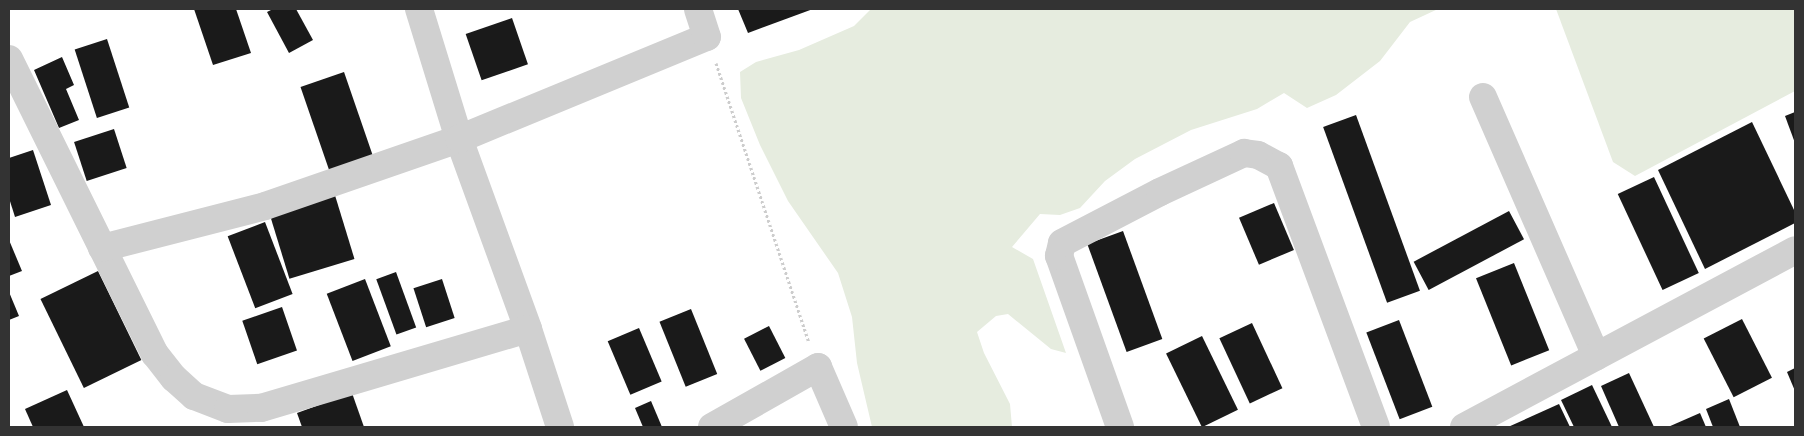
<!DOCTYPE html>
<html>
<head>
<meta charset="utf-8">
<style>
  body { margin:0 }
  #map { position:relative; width:1804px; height:436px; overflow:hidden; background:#fff; font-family:"Fira Sans",sans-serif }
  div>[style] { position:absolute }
  .green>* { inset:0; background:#e6ecdf }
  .building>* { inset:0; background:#1a1a1a; transform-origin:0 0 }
  .path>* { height:3px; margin-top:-1.5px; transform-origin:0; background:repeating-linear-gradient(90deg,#cdcdcd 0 2.5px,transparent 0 5px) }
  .minor>* { height:28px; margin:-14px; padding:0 14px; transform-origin:14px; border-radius:14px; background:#d0d0d0 }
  span { translate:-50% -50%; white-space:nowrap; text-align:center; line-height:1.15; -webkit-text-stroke:5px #fff; paint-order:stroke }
  .frame { position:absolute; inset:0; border:10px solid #333; pointer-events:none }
</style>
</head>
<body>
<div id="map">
  <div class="green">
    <div style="clip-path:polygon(871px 9px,1438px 9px,1410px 22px,1380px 61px,1336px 95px,1307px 108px,1284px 93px,1257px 109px,1191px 130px,1135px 159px,1105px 181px,1080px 208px,1060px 215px,1040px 214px,1012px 247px,1033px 259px,1066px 353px,1051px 349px,1008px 314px,996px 316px,977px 332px,984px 353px,1010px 404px,1012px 427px,872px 427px,857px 363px,852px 317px,838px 273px,788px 201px,760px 145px,741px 98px,740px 72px,756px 62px,799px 50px,854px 26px)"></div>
    <div style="clip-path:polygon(1556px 9px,1795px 9px,1795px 91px,1635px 176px,1613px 162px)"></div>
  </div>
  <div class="building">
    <div style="clip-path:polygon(194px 9px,236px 9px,251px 53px,213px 65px)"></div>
    <div style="clip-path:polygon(273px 9px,296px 9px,313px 40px,289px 53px,267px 12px)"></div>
    <div style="clip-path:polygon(738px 9px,813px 9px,748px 33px)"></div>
    <div style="left:512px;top:18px;width:49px;height:49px;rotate:71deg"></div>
    <div style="left:107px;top:39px;width:72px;height:34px;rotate:72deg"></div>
    <div style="clip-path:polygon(62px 57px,74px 85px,66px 89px,79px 120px,59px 128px,34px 70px)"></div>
    <div style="left:344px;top:72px;width:91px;height:46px;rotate:71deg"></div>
    <div style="clip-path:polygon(1795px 112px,1795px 143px,1785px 116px)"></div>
    <div style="left:1356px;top:115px;width:187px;height:35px;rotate:70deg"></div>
    <div style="clip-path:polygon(1752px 122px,1795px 212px,1795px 223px,1705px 269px,1658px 170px)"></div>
    <div style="left:114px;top:129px;width:41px;height:42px;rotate:72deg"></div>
    <div style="clip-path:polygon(33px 150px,51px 205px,15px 217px,9px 198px,9px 158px)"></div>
    <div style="left:1654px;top:177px;width:106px;height:40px;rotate:65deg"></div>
    <div style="left:334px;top:192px;width:70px;height:68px;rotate:73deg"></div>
    <div style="left:1274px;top:203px;width:51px;height:38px;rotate:67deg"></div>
    <div style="left:1509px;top:211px;width:32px;height:108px;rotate:62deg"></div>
    <div style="left:265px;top:222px;width:77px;height:40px;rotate:69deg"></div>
    <div style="left:1123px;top:231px;width:115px;height:38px;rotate:70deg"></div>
    <div style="clip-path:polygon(9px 240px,22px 271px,9px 276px)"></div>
    <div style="left:1514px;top:263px;width:94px;height:41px;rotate:68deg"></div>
    <div style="left:98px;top:271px;width:99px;height:64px;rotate:64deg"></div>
    <div style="left:396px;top:272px;width:59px;height:21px;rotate:70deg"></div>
    <div style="left:365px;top:279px;width:72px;height:41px;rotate:69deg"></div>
    <div style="left:442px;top:279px;width:41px;height:30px;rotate:72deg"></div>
    <div style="clip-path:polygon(9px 292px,19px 316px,9px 320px)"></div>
    <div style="left:282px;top:307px;width:46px;height:42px;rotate:71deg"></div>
    <div style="left:691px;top:309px;width:70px;height:34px;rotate:68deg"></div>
    <div style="left:1742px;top:319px;width:66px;height:43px;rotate:63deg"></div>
    <div style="left:1399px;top:320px;width:93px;height:35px;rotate:69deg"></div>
    <div style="left:1252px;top:323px;width:72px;height:36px;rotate:65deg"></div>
    <div style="left:769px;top:326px;width:36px;height:28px;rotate:63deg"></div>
    <div style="left:639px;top:328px;width:58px;height:34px;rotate:67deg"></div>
    <div style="left:1202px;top:336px;width:82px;height:40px;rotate:64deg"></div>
    <div style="clip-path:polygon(1795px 368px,1795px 391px,1787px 372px)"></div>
    <div style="clip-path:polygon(1629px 373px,1654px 427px,1619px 427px,1601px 386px)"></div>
    <div style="clip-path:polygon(1592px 385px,1612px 427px,1574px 427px,1561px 400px)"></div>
    <div style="clip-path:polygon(67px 390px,84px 427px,33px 427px,25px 409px)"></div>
    <div style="clip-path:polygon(352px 393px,364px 427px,302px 427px,297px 413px)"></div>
    <div style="clip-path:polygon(1729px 399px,1740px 427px,1713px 427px,1706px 409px)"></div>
    <div style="clip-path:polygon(651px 401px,662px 427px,643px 427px,635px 408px)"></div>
    <div style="clip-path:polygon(1559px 404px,1570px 427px,1508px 427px)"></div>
    <div style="clip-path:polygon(1700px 413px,1706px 427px,1668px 427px)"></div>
  </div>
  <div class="path">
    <div style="left:716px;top:63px;width:294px;rotate:71.6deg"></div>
  </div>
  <div class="minor">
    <div style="left:419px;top:9px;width:136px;rotate:72.9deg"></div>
    <div style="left:459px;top:139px;width:202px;rotate:70deg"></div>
    <div style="left:528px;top:329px;width:103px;rotate:71.9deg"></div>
    <div style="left:9px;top:59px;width:329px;rotate:63.7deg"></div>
    <div style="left:155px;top:354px;width:31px;rotate:52deg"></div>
    <div style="left:174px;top:378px;width:27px;rotate:42deg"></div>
    <div style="left:194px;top:396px;width:36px;rotate:21deg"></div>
    <div style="left:228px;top:409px;width:33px;rotate:-2deg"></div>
    <div style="left:261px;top:408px;width:278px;rotate:-16.5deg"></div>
    <div style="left:1483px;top:97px;width:283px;rotate:66.4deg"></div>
    <div style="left:102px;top:248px;width:168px;rotate:-14.4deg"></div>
    <div style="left:265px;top:206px;width:205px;rotate:-19.1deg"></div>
    <div style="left:459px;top:139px;width:268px;rotate:-22.4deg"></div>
    <div style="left:707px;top:37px;width:29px;rotate:-108deg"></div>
    <div style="left:712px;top:427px;width:122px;rotate:-29.5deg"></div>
    <div style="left:818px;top:367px;width:65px;rotate:66.6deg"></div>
    <div style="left:1120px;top:427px;width:182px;rotate:-109.6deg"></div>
    <div style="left:1059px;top:256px;width:13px;rotate:-77deg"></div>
    <div style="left:1062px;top:243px;width:110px;rotate:-27.5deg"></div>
    <div style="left:1160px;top:192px;width:93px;rotate:-24.9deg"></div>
    <div style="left:1244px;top:153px;width:14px;rotate:8deg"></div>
    <div style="left:1258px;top:155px;width:24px;rotate:28deg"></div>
    <div style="left:1279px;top:166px;width:278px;rotate:69.6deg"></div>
    <div style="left:1464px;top:427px;width:375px;rotate:-28.1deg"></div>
  </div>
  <div class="frame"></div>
</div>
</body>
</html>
